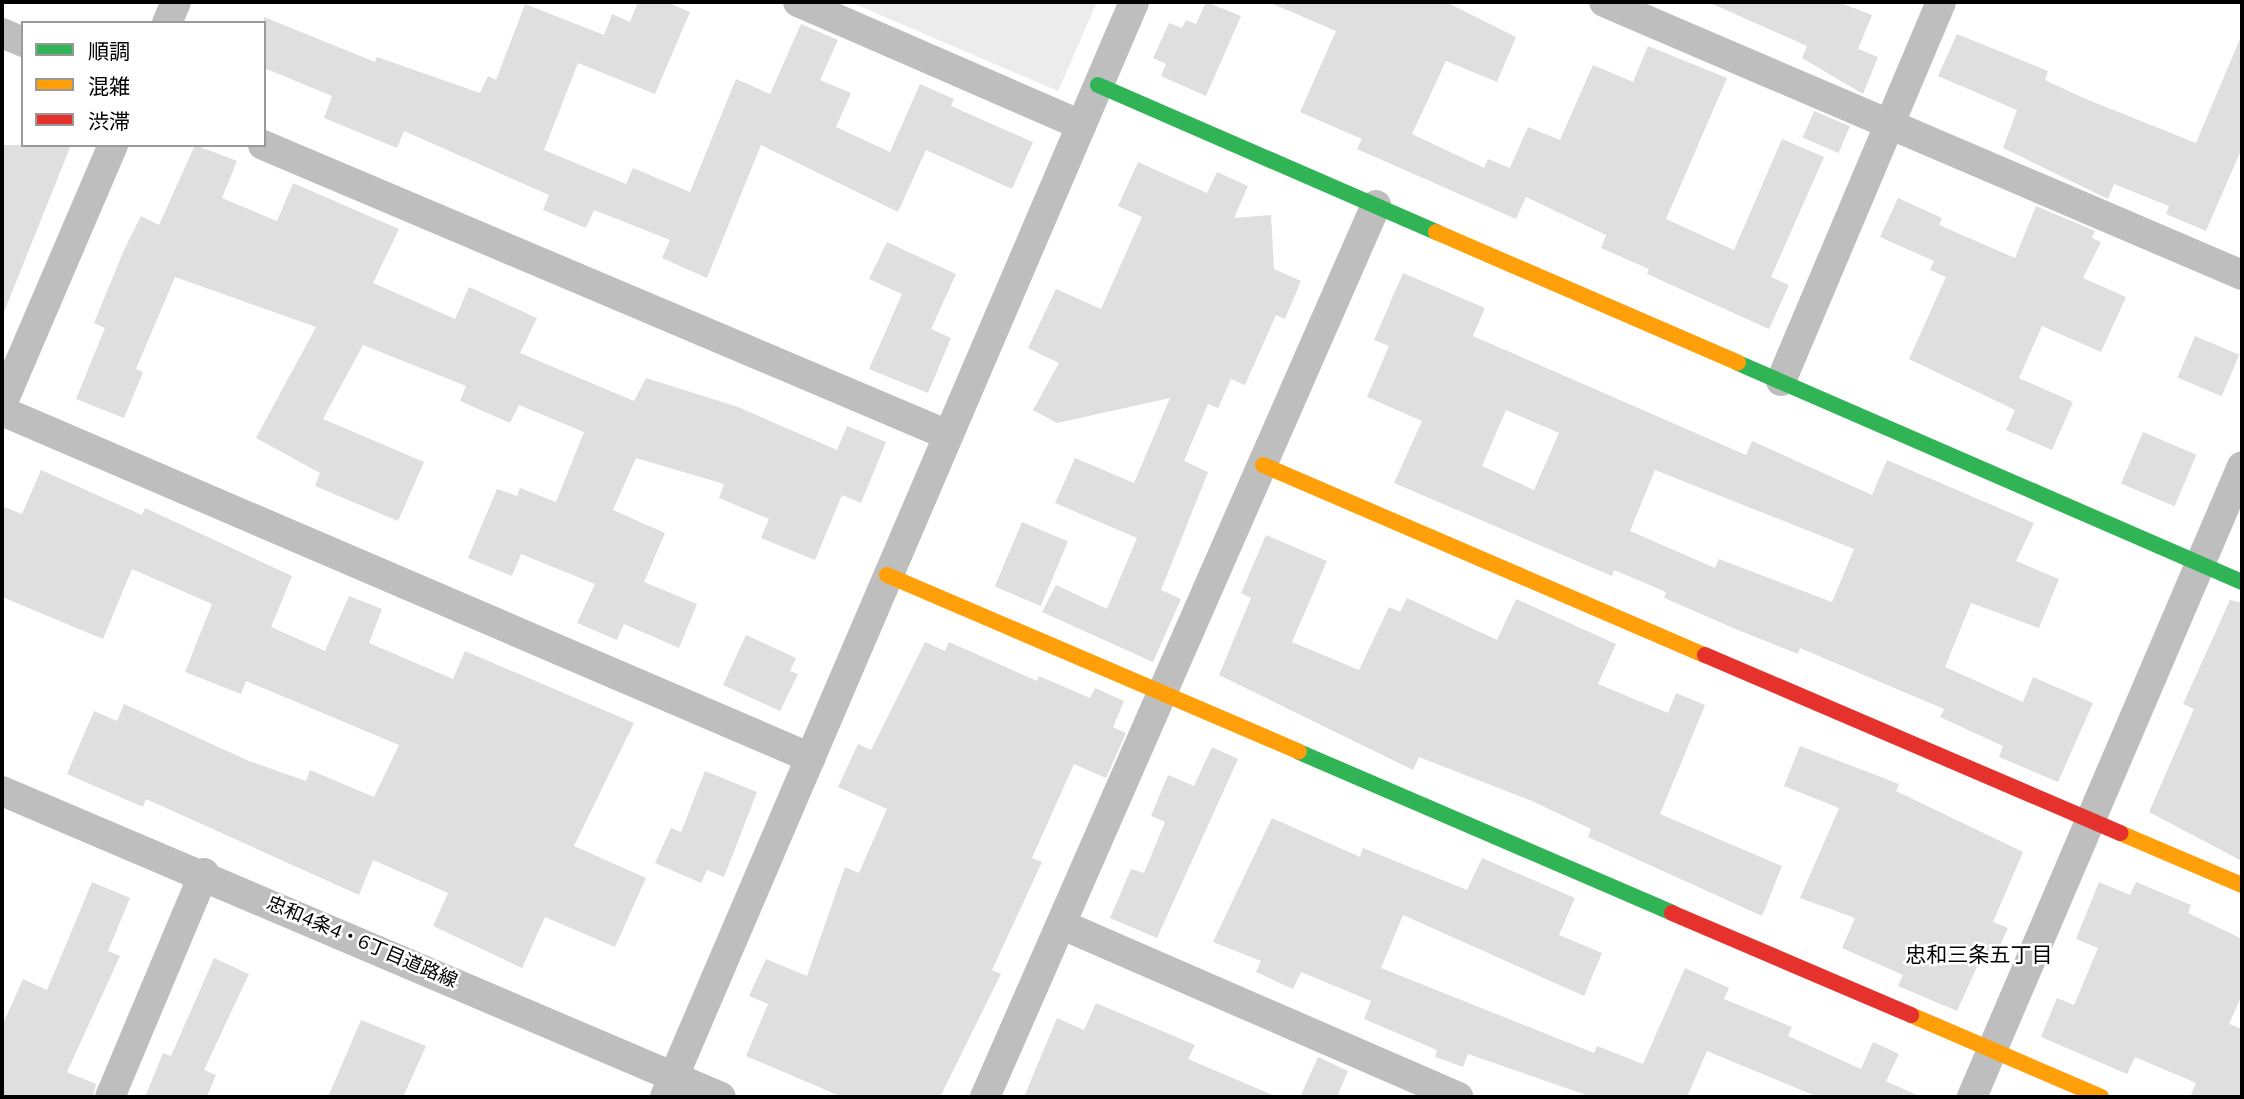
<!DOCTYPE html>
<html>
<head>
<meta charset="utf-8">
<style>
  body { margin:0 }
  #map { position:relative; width:2244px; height:1099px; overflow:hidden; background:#fff; font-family:Mulish,"Noto Sans JP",sans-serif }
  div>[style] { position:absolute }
  .green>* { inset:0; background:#ececec }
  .building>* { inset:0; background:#dfdfdf; transform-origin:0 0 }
  .street>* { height:30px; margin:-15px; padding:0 15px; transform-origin:15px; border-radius:15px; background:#bebebe }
  .fast>* { height:16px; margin:-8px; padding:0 8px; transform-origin:8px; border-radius:8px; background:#30b455 }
  .slow>* { height:16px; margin:-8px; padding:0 8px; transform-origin:8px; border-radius:8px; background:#ff9f0a }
  .jam>* { height:16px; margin:-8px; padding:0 8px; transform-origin:8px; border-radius:8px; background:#e5322d }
  span { translate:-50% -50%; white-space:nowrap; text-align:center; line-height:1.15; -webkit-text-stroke:5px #fff; paint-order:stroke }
  .street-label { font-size:19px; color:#000 }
  .neighbourhood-label { font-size:21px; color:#000 }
  .frame { position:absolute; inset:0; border:4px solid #000; pointer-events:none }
  .legend { position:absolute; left:21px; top:21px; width:245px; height:126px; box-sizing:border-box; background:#fff; border:2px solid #999; margin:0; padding:9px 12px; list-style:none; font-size:21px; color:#000 }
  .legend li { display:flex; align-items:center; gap:14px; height:35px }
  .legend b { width:35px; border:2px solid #999 }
</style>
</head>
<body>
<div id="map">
  <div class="green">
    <div style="clip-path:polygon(850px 2px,1097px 2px,1058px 91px)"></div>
  </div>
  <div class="building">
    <div style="clip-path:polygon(638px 2px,666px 2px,690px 12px,655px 94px,578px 63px,544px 150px,626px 184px,633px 168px,690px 192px,736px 79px,770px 94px,801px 24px,838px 40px,820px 80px,851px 93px,836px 127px,890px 152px,920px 84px,954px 99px,951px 106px,1033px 142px,1012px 189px,926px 150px,898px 212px,761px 145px,707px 278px,662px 258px,670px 240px,594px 210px,586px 228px,543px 210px,549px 195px,404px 131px,397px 148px,324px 118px,332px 96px,264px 68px,264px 17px,375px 62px,377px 57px,480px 93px,488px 76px,496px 80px,525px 4px,604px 35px,612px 14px,630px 22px)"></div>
    <div style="clip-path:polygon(1206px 2px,1241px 16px,1206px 96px,1161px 76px,1166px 64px,1153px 58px,1169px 23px,1182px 28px,1186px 20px,1196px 24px)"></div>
    <div style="clip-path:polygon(1268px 2px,1446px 2px,1516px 37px,1497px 82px,1446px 61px,1412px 134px,1484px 168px,1488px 159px,1510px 168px,1528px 127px,1560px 140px,1593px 65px,1633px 82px,1648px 46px,1727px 78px,1666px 219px,1734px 250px,1782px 139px,1824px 157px,1771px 277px,1789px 285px,1769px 329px,1647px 274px,1649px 269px,1601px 248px,1606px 235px,1526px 197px,1516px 219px,1357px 149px,1362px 139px,1300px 112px,1336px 31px)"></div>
    <div style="clip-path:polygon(1708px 2px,1838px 2px,1872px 15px,1858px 49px,1878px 57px,1863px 94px,1802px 58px,1807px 46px)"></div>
    <div style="clip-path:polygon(1957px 34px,2048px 71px,2045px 80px,2081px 97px,2196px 143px,2242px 34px,2242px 148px,2206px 231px,2166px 214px,2169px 206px,2114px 184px,2108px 199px,2003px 148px,2017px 110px,1938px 76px)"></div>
    <div style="left:1814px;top:111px;width:39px;height:29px;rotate:23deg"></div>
    <div style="clip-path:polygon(2px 145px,71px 145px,2px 317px)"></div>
    <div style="clip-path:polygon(195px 145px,237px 161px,222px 198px,277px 221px,293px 183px,399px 229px,373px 283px,455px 319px,469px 287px,537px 318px,520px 353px,634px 401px,646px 378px,738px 407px,837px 450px,847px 426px,886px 442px,861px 503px,842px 495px,815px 560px,761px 538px,769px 519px,719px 498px,724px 484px,636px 458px,613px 510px,665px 533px,644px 582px,697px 604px,679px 648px,624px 624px,617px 640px,577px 623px,595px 584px,521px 554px,512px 576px,468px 558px,497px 489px,517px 496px,520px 488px,556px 502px,584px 432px,519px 405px,510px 423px,460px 401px,466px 386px,363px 345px,323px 419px,424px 462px,398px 521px,315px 486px,320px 473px,256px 438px,316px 327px,175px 277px,136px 369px,143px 372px,124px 418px,76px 399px,105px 328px,94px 323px,124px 250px,141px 216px,159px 225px)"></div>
    <div style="clip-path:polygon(1138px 162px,1207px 193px,1217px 172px,1248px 186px,1234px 218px,1271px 215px,1274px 269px,1301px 281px,1285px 319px,1276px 315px,1245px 385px,1231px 379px,1218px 408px,1208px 404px,1184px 461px,1208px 472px,1161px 590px,1181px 599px,1153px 662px,1042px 612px,1056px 585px,1107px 609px,1137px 538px,1055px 503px,1075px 458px,1134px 483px,1170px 398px,1057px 423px,1033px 410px,1059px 363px,1028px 348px,1056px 289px,1101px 309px,1142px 217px,1118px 206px)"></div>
    <div style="clip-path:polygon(1898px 198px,1942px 218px,1939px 225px,2015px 258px,2036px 206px,2095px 231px,2092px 238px,2101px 242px,2083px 278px,2126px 297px,2101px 352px,2042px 326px,2019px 378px,2073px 402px,2052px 450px,2006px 430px,2015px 410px,1909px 359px,1946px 277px,1930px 270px,1934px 261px,1880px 237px)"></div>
    <div style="clip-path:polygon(887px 242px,956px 274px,931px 329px,951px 338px,928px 393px,869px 369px,902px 294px,869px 279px)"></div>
    <div style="clip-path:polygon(evenodd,1403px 273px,1485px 308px,1473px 336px,1746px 455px,1752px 441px,1872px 495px,1887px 460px,2034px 523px,2016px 561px,2059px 579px,2039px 628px,1971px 603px,1945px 667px,2023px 702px,2033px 677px,2093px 703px,2058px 782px,1999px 757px,2003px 746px,1940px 717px,1944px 709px,1800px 648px,1798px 654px,1738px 630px,1664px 598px,1666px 592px,1614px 570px,1612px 576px,1394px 483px,1422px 421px,1367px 397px,1389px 346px,1374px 340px,1403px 273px,1506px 410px,1559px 433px,1534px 490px,1482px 466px,1506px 410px,1403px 273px,1655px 470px,1854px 549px,1832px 602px,1719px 559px,1715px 568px,1630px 531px,1655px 470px)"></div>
    <div style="left:2195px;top:336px;width:48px;height:45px;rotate:23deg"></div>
    <div style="left:2143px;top:432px;width:58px;height:56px;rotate:23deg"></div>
    <div style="clip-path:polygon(41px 470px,142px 515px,145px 508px,292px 576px,271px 627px,325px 651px,349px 596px,382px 609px,369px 643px,453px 679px,465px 651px,634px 723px,574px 846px,646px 878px,615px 947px,545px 917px,522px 968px,433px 926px,448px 893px,373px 860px,359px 895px,146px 799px,143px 807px,67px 774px,94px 711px,117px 721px,124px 704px,249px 761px,306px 781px,310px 770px,374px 797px,399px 745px,246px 681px,241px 694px,185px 672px,212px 604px,132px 569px,103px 639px,2px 597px,2px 506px,22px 514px)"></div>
    <div style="left:1022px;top:522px;width:50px;height:70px;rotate:23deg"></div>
    <div style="clip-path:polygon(1266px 535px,1327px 561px,1292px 642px,1359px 670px,1389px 607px,1400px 612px,1407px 598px,1497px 640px,1516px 599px,1616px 644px,1598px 684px,1668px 713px,1676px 693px,1705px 705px,1660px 814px,1782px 866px,1762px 916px,1588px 837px,1591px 829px,1532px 801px,1419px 757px,1413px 770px,1219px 675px,1251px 598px,1241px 593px)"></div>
    <div style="clip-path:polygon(2230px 600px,2242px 603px,2242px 861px,2149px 812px,2194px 709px,2183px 704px)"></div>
    <div style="clip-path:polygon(746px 635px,796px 658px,790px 671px,798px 674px,780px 711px,723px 685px)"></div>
    <div style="clip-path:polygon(925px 642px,945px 651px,949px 642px,1037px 681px,1039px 676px,1090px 698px,1095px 688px,1124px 701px,1113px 727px,1126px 733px,1106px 778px,1074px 764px,1032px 858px,1042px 862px,992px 970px,1001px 974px,940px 1097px,842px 1097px,746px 1056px,768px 1004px,749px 996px,766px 959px,807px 976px,845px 867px,859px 873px,887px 809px,838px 787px,858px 744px,871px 750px)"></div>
    <div style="clip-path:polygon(1800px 746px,1899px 784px,1896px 791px,2023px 852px,1993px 922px,2008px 928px,1991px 966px,1980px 960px,1957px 1011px,1898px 986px,1903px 975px,1842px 948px,1855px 918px,1800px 898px,1839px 808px,1784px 786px)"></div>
    <div style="clip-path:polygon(1212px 747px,1238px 759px,1157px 938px,1110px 918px,1131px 869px,1144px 873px,1165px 822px,1151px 816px,1168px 775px,1194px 786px)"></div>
    <div style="clip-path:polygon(705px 771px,757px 792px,724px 877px,707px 870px,701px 883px,655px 863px,671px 828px,681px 832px)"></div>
    <div style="clip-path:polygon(1272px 818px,1360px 857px,1363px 848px,1467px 890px,1482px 858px,1575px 898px,1559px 935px,1602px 953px,1584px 996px,1403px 915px,1381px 968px,1594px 1053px,1597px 1046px,1643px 1064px,1685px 968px,1729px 988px,1724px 999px,1792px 1027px,1788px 1036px,1861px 1069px,1873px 1042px,1899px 1054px,1886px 1081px,1921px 1097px,1818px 1097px,1707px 1051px,1687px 1097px,1592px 1097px,1468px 1054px,1463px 1067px,1435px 1057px,1437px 1050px,1364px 1019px,1371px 1001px,1301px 972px,1293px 989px,1256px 972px,1261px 961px,1213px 942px)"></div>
    <div style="clip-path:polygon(92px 882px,130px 898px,108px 951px,120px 956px,67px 1072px,96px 1084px,93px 1097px,2px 1097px,2px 1026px,23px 979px,47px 990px)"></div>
    <div style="clip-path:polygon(2099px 882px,2130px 895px,2136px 882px,2191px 905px,2188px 913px,2242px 939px,2242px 995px,2229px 1024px,2242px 1029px,2242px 1097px,2190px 1097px,2196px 1083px,2135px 1057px,2127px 1074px,2041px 1037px,2057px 998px,2074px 1005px,2098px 948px,2076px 939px)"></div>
    <div style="clip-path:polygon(214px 958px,249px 974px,204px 1070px,216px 1075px,207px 1097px,145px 1097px,163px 1053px,171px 1056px)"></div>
    <div style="clip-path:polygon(1096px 1003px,1195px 1045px,1188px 1059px,1277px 1097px,1024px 1097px,1057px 1018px,1084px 1030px)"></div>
    <div style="clip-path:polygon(361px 1020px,426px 1046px,403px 1097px,328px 1097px)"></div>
    <div style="clip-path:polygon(1318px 1057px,1348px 1071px,1337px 1097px,1300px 1097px)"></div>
  </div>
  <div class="street">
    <div style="left:798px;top:2px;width:309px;rotate:23.5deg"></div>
    <div style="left:1604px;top:2px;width:694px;rotate:23.17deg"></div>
    <div style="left:167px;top:23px;width:23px;rotate:-67deg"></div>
    <div style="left:2px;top:33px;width:23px;rotate:23deg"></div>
    <div style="left:263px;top:145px;width:744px;rotate:22.95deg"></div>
    <div style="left:1781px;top:381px;width:411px;rotate:-67.1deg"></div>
    <div style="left:2px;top:404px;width:282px;rotate:-66.8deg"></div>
    <div style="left:2px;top:411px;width:880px;rotate:23.22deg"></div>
    <div style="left:2px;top:791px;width:781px;rotate:23.05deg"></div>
    <div style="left:1065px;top:926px;width:429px;rotate:23.5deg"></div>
    <div style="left:110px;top:1097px;width:243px;rotate:-67.2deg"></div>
    <div style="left:665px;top:1097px;width:1191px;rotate:-66.81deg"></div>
    <div style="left:985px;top:1097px;width:974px;rotate:-66.33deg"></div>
    <div style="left:1972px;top:1097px;width:686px;rotate:-66.83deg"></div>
  </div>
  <div class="fast">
    <div style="left:1098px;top:85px;width:369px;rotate:23.5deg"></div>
    <div style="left:1738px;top:363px;width:550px;rotate:23.49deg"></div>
    <div style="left:1299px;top:752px;width:406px;rotate:23.3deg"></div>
  </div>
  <div class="slow">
    <div style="left:1436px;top:232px;width:329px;rotate:23.4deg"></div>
    <div style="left:1263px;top:465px;width:481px;rotate:23.3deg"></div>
    <div style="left:887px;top:575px;width:448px;rotate:23.2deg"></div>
    <div style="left:2120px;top:833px;width:133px;rotate:23.1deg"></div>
    <div style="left:1911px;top:1015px;width:207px;rotate:23.3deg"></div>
  </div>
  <div class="jam">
    <div style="left:1705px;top:655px;width:452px;rotate:23.2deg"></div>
    <div style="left:1672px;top:913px;width:260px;rotate:23.1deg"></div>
  </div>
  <div class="street-label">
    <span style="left:362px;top:942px;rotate:23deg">忠和4条4・6丁目道路線</span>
  </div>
  <div class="neighbourhood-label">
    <span style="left:1979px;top:954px">忠和三条五丁目</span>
  </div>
  <div class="frame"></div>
  <ul class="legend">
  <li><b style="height:9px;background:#30b455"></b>順調</li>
  <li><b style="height:9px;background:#ff9f0a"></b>混雑</li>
  <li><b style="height:9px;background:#e5322d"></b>渋滞</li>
  </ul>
</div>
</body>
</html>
